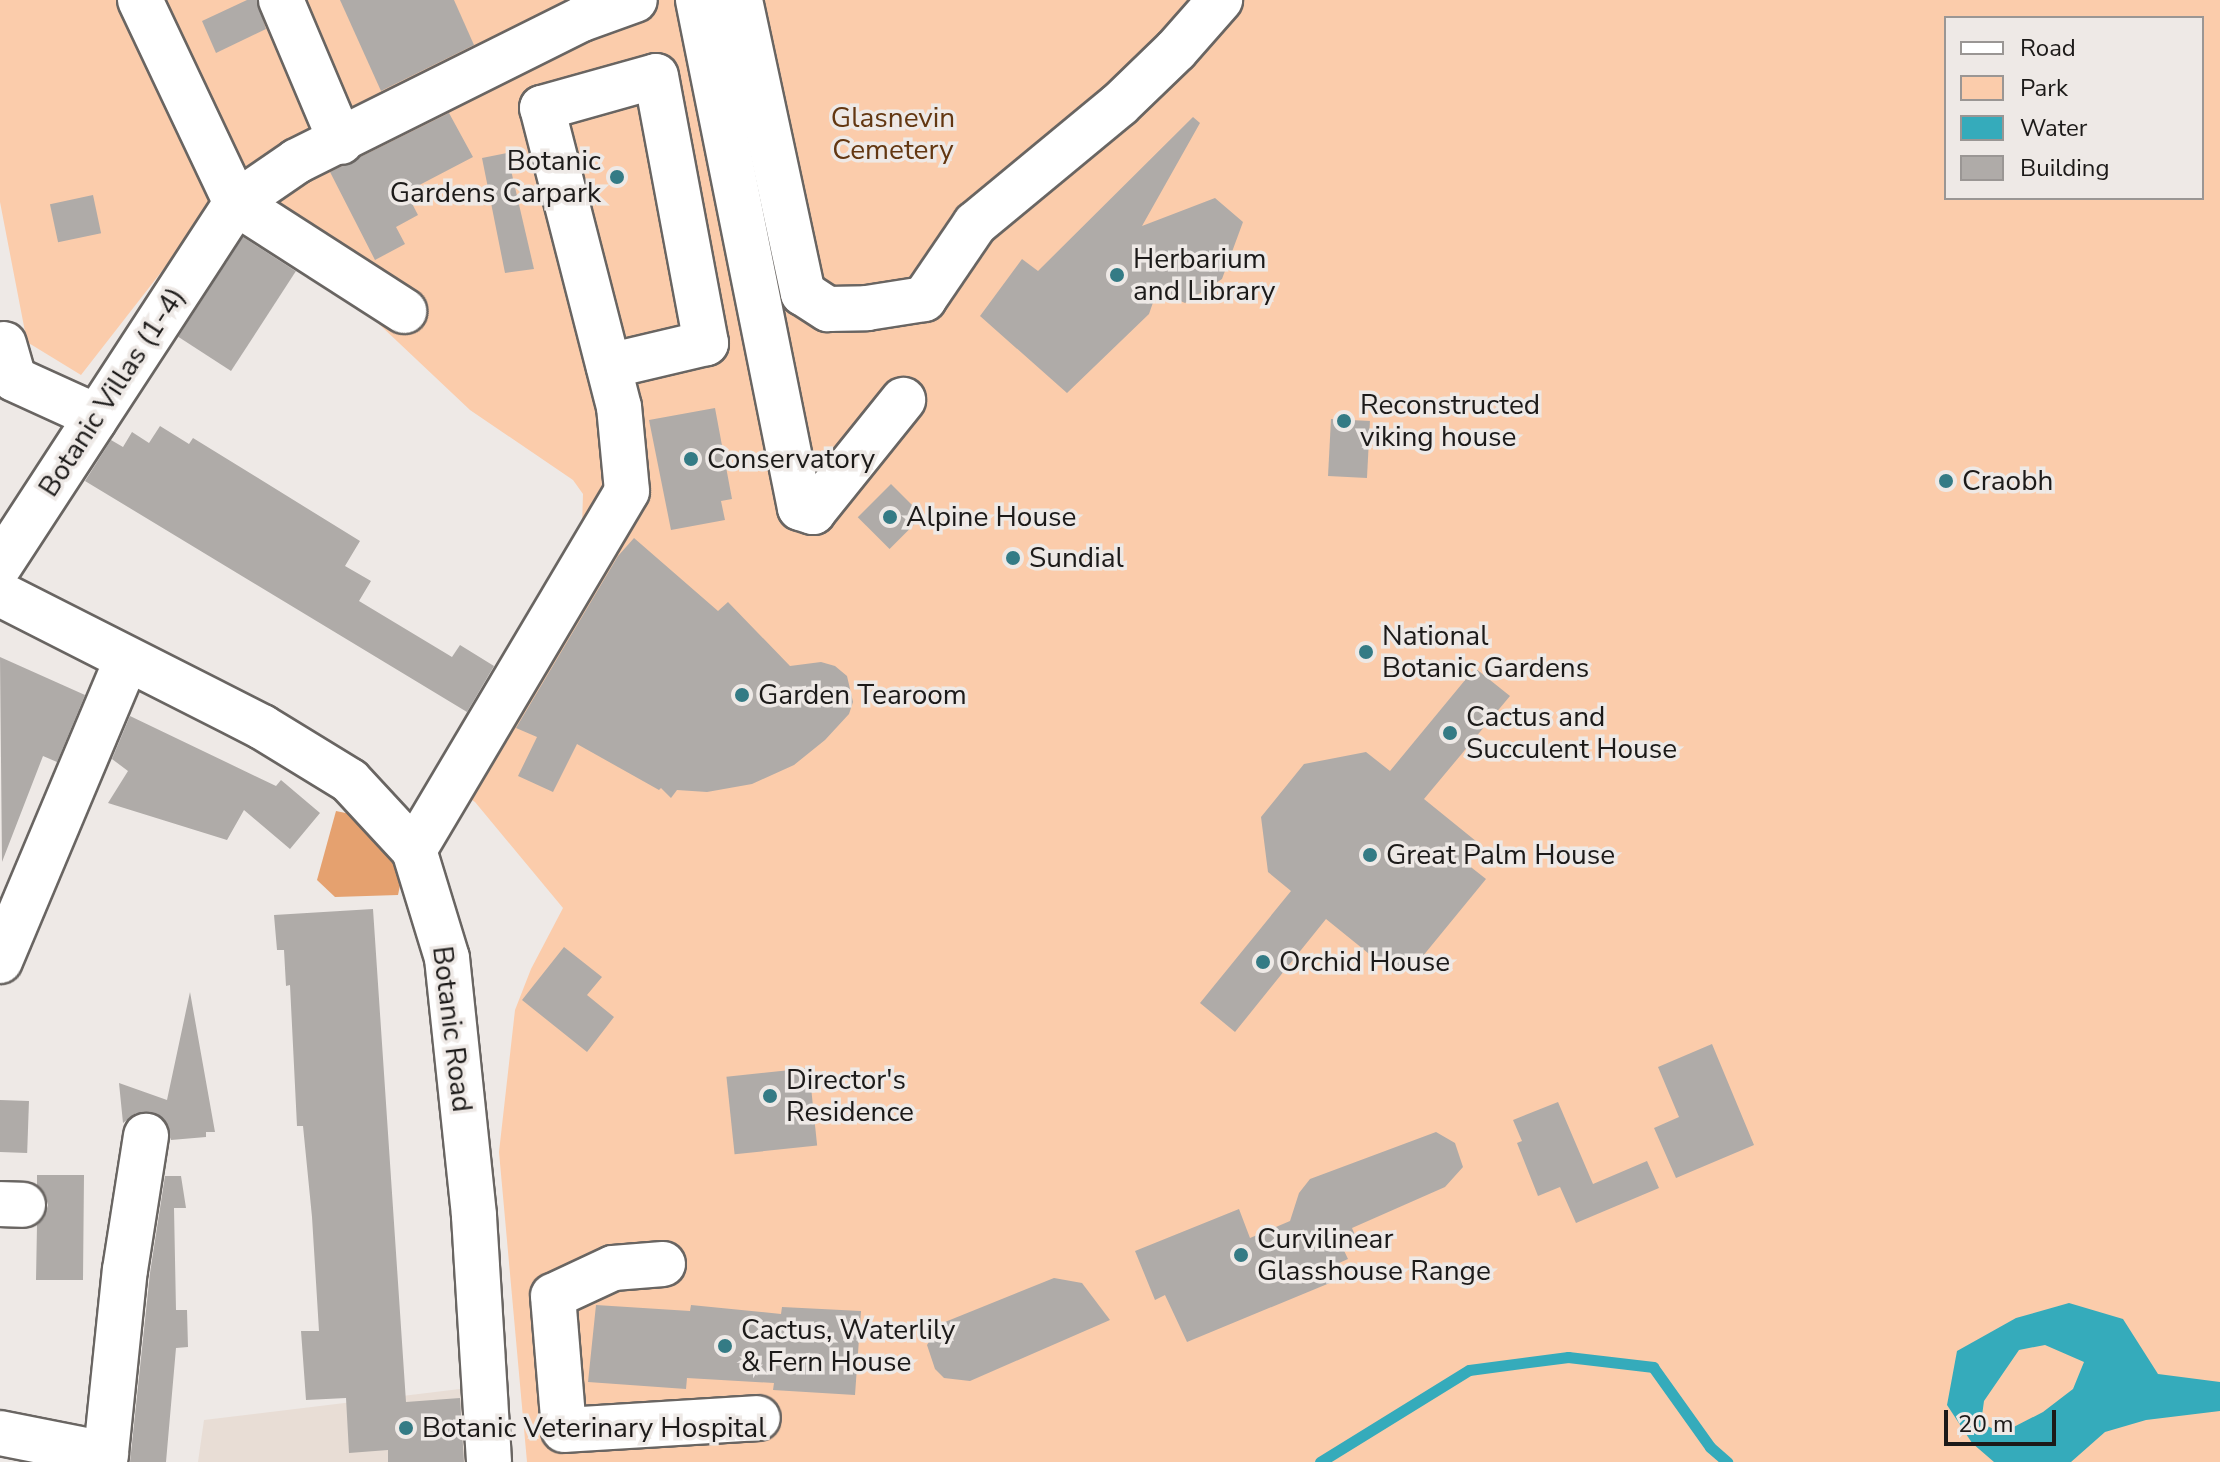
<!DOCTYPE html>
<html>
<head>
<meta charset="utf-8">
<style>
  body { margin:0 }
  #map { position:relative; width:2220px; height:1462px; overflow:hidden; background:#eee9e6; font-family:"Nunito Sans",sans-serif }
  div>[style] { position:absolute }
  .built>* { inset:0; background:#e8ddd5 }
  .green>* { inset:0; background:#fbccab }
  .forest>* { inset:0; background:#e5a16f }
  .water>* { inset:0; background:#35abbb }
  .stream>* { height:11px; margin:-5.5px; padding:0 5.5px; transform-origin:5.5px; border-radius:5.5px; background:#35abbb }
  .building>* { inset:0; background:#afaba8; transform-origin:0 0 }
  .roads { filter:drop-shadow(2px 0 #696562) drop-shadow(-2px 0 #696562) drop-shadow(0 2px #696562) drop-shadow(0 -2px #696562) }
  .minor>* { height:44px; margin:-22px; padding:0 22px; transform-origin:22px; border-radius:22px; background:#fff }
  .dots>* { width:22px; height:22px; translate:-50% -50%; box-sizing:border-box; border:4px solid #eee9e6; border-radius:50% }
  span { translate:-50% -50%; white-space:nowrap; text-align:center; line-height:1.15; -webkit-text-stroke:7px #eee9e6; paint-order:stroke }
  .park-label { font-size:28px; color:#633711 }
  .poi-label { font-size:28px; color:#1c1a19 }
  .right { translate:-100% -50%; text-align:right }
  .left { translate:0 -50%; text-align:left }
  .street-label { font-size:28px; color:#1c1a19 }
  .legend { position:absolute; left:1944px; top:16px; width:260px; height:184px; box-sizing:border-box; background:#eee9e6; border:2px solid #9a9694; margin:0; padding:10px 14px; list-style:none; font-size:24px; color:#1c1a19 }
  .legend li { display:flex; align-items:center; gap:16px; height:40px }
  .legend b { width:40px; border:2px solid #9a9694 }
  .scale { position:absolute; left:1944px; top:1410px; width:112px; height:36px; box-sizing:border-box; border:4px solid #1c1a19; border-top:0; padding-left:10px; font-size:24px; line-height:28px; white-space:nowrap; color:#1c1a19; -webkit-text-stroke:6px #eee9e6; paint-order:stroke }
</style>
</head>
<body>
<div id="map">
  <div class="built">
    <div style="clip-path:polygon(468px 1388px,478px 1462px,198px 1462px,204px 1420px)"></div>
  </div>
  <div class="green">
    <div style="clip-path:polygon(evenodd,0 0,2220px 0,2220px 1462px,527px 1462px,499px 1152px,515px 1010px,531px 969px,563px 908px,475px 802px,440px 778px,582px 527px,583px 494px,573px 480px,470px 410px,345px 292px,215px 203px,81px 375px,27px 342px,0 202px,0 0,1946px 18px,2202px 18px,2202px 198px,1946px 198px,1946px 18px)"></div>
  </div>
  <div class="forest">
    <div style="clip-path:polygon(336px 811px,360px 816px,403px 871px,398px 895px,335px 897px,317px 880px)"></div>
  </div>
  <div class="water">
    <div style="clip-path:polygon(evenodd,2069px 1303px,2123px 1319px,2158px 1374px,2220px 1382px,2220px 1411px,2146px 1420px,2105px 1432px,2071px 1462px,1994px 1462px,1972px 1443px,1947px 1405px,1957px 1351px,2016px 1318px,2069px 1303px,2045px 1345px,2084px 1362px,2073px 1389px,2043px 1412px,2002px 1433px,1981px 1423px,1984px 1401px,2019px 1350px,2045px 1345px)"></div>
  </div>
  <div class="stream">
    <div style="left:1320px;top:1462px;width:175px;rotate:-31.7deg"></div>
    <div style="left:1469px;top:1370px;width:100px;rotate:-7.5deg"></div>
    <div style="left:1568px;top:1357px;width:86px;rotate:6.7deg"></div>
    <div style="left:1653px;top:1367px;width:98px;rotate:54.5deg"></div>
    <div style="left:1710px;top:1447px;width:23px;rotate:41deg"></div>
  </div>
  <div class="building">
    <div style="clip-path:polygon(247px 0,257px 0,266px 29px,216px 53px,202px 21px)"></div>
    <div style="clip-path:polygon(340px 0,454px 0,474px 45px,381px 91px)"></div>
    <div style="clip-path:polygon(449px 113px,473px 157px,406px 192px,418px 215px,396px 227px,405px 244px,375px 260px,330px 172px)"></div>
    <div style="clip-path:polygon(1193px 117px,1200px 123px,1142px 226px,1215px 198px,1243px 222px,1222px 279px,1185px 303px,1157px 291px,1149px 314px,1067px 393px,980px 316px,1022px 259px,1038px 271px)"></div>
    <div style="clip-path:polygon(507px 153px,534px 269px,505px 273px,482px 158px)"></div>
    <div style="left:93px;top:195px;width:39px;height:44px;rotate:78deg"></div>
    <div style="left:243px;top:237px;width:63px;height:119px;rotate:33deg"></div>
    <div style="clip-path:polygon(715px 408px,732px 499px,721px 501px,725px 520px,671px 530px,649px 420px)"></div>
    <div style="left:1331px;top:419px;width:39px;height:57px;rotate:3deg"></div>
    <div style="clip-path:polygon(160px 426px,189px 444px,193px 438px,360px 541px,345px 566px,371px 581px,359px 601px,452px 657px,460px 645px,494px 666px,467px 712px,85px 481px,111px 440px,123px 447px,132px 432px,149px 443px)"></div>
    <div style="left:891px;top:484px;width:45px;height:47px;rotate:45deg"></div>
    <div style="clip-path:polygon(634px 538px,718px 611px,728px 602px,790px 666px,821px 662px,835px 666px,847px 676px,853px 702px,849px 714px,825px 740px,794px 765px,752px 784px,707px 792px,677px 790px,671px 798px,661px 788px,659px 790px,577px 744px,553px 792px,518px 776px,537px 737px,516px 728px,618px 556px)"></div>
    <div style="clip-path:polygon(0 657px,85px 695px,57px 762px,43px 756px,2px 862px)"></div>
    <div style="clip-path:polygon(1475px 668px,1510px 696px,1424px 799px,1482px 846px,1467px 864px,1486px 879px,1418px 962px,1389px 970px,1326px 919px,1235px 1032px,1200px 1003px,1291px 891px,1268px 872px,1261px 817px,1304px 764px,1366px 752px,1390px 771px)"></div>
    <div style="clip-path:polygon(130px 716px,276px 786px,281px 780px,320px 813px,290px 849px,244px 810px,227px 840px,108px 803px,128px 771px,112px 759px)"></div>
    <div style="clip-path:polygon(373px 909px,406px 1402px,460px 1398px,464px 1462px,388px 1462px,388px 1450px,349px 1453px,346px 1398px,306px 1400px,301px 1331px,319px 1331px,312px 1217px,303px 1126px,297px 1126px,290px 985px,286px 986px,284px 950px,277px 950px,274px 915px)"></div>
    <div style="clip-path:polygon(564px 947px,602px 977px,587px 995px,614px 1017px,587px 1052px,522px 1000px)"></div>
    <div style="clip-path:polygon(190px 992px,215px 1132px,206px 1132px,206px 1137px,171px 1140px,162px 1117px,151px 1112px,136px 1113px,123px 1123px,119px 1083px,167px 1100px)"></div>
    <div style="clip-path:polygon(1712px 1044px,1754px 1145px,1676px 1178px,1654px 1128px,1679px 1117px,1658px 1067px)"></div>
    <div style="left:809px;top:1068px;width:78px;height:83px;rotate:84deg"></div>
    <div style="left:0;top:1100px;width:29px;height:52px;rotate:2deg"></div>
    <div style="clip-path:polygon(1558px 1102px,1593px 1184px,1647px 1161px,1659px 1188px,1576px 1223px,1560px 1187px,1538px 1196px,1517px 1143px,1522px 1141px,1513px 1120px)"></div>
    <div style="clip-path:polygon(1436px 1132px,1455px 1143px,1463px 1167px,1445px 1187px,1352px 1228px,1355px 1235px,1340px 1242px,1348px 1259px,1330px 1267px,1337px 1280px,1187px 1342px,1165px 1295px,1155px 1300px,1135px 1251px,1239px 1209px,1250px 1238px,1290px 1221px,1299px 1193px,1310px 1179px)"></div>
    <div style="clip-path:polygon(37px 1175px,84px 1175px,83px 1280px,36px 1280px,37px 1225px,44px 1218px,48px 1205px,45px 1194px,37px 1185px)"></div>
    <div style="clip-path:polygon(165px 1176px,181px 1176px,186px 1208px,174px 1208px,176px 1310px,187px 1310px,188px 1347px,176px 1348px,166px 1462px,130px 1462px,150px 1273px)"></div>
    <div style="clip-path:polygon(1054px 1278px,1082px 1283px,1110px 1320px,970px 1381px,944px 1378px,935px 1369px,927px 1345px,940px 1324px)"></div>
    <div style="clip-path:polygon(596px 1305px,690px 1311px,691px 1305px,781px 1314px,782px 1307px,861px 1311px,855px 1395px,773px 1390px,774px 1383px,687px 1378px,686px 1389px,588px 1382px)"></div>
  </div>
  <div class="roads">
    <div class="minor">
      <div style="left:140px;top:0;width:225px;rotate:64.7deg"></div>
      <div style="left:236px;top:203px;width:200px;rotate:32.7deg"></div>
      <div style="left:281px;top:0;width:154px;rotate:67.1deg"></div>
      <div style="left:698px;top:0;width:518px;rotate:78.65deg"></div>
      <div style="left:800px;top:508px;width:14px;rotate:17deg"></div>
      <div style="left:813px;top:512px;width:144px;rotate:-51.2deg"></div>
      <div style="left:740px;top:0;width:300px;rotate:77.9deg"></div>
      <div style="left:803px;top:293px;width:30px;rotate:33deg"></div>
      <div style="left:828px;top:309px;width:39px;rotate:-1deg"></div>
      <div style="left:867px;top:308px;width:58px;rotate:-9deg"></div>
      <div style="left:924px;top:299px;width:91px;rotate:-55.8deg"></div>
      <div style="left:975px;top:224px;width:187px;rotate:-39.6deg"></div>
      <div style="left:1119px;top:105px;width:79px;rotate:-44deg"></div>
      <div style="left:1176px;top:50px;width:67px;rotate:-48.7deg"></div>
      <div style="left:4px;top:344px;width:36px;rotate:74deg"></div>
      <div style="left:14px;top:379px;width:75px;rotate:24.5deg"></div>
      <div style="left:82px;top:410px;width:16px;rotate:40deg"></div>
      <div style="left:0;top:565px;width:432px;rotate:-56.9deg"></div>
      <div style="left:236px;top:203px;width:74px;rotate:-34.5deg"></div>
      <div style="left:297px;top:161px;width:318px;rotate:-26.5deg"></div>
      <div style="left:582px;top:19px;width:56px;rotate:-19.7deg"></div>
      <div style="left:0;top:594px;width:294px;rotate:26.9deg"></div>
      <div style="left:262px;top:727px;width:103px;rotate:31.5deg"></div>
      <div style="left:350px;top:781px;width:94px;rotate:47.2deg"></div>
      <div style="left:414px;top:850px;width:113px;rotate:73deg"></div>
      <div style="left:447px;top:958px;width:259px;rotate:84deg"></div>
      <div style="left:474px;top:1216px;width:246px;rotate:86.5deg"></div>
      <div style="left:414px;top:850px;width:417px;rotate:-59.3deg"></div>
      <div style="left:627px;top:491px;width:84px;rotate:-95.4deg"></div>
      <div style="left:619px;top:407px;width:309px;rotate:-104.4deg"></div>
      <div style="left:542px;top:108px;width:118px;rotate:-15.7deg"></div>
      <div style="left:656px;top:76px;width:272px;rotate:79.4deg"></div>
      <div style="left:706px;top:343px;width:100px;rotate:166.7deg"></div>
      <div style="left:0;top:961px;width:307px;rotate:-67.2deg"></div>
      <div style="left:0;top:1204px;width:23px;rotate:2deg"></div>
      <div style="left:663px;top:1264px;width:50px;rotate:175.4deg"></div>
      <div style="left:613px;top:1268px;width:66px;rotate:155deg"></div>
      <div style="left:553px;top:1296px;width:134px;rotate:85.3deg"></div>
      <div style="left:564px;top:1430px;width:194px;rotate:-3.5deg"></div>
      <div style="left:0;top:1433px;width:108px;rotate:11.2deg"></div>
      <div style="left:105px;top:1462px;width:193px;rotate:-84.1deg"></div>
      <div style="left:125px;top:1270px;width:136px;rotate:-81.1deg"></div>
    </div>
  </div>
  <div class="dots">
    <div style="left:617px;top:177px;background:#347b85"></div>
    <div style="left:1117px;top:275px;background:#347b85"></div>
    <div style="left:1344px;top:421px;background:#347b85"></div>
    <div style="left:691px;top:459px;background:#347b85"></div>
    <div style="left:1946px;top:481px;background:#347b85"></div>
    <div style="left:890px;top:517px;background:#347b85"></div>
    <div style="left:1013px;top:558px;background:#347b85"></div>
    <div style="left:1366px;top:652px;background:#347b85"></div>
    <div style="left:742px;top:695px;background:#347b85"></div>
    <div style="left:1450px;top:733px;background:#347b85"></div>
    <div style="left:1370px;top:855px;background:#347b85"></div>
    <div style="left:1263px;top:962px;background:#347b85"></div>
    <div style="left:770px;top:1096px;background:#347b85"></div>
    <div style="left:1241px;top:1255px;background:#347b85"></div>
    <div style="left:725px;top:1346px;background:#347b85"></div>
    <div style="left:406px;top:1428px;background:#347b85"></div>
  </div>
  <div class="park-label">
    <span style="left:893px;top:134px">Glasnevin<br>Cemetery</span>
  </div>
  <div class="poi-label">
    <span class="right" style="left:601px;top:177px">Botanic<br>Gardens Carpark</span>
    <span class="left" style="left:1133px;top:275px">Herbarium<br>and Library</span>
    <span class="left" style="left:1360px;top:421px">Reconstructed<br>viking house</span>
    <span class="left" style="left:707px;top:459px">Conservatory</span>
    <span class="left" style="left:1962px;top:481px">Craobh</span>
    <span class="left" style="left:906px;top:517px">Alpine House</span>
    <span class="left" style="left:1029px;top:558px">Sundial</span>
    <span class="left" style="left:1382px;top:652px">National<br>Botanic Gardens</span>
    <span class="left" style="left:758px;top:695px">Garden Tearoom</span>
    <span class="left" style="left:1466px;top:733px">Cactus and<br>Succulent House</span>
    <span class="left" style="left:1386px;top:855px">Great Palm House</span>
    <span class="left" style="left:1279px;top:962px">Orchid House</span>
    <span class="left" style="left:786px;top:1096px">Director's<br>Residence</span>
    <span class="left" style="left:1257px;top:1255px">Curvilinear<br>Glasshouse Range</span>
    <span class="left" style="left:741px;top:1346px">Cactus, Waterlily<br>&amp; Fern House</span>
    <span class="left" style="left:422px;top:1428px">Botanic Veterinary Hospital</span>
  </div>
  <div class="street-label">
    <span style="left:112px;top:392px;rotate:-57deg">Botanic Villas (1-4)</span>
    <span style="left:452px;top:1029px;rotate:83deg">Botanic Road</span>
  </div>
  <ul class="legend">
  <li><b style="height:10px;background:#fff"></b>Road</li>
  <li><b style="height:22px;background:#fbccab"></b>Park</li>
  <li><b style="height:22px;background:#35abbb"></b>Water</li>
  <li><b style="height:22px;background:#afaba8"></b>Building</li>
  </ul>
  <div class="scale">20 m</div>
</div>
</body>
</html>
